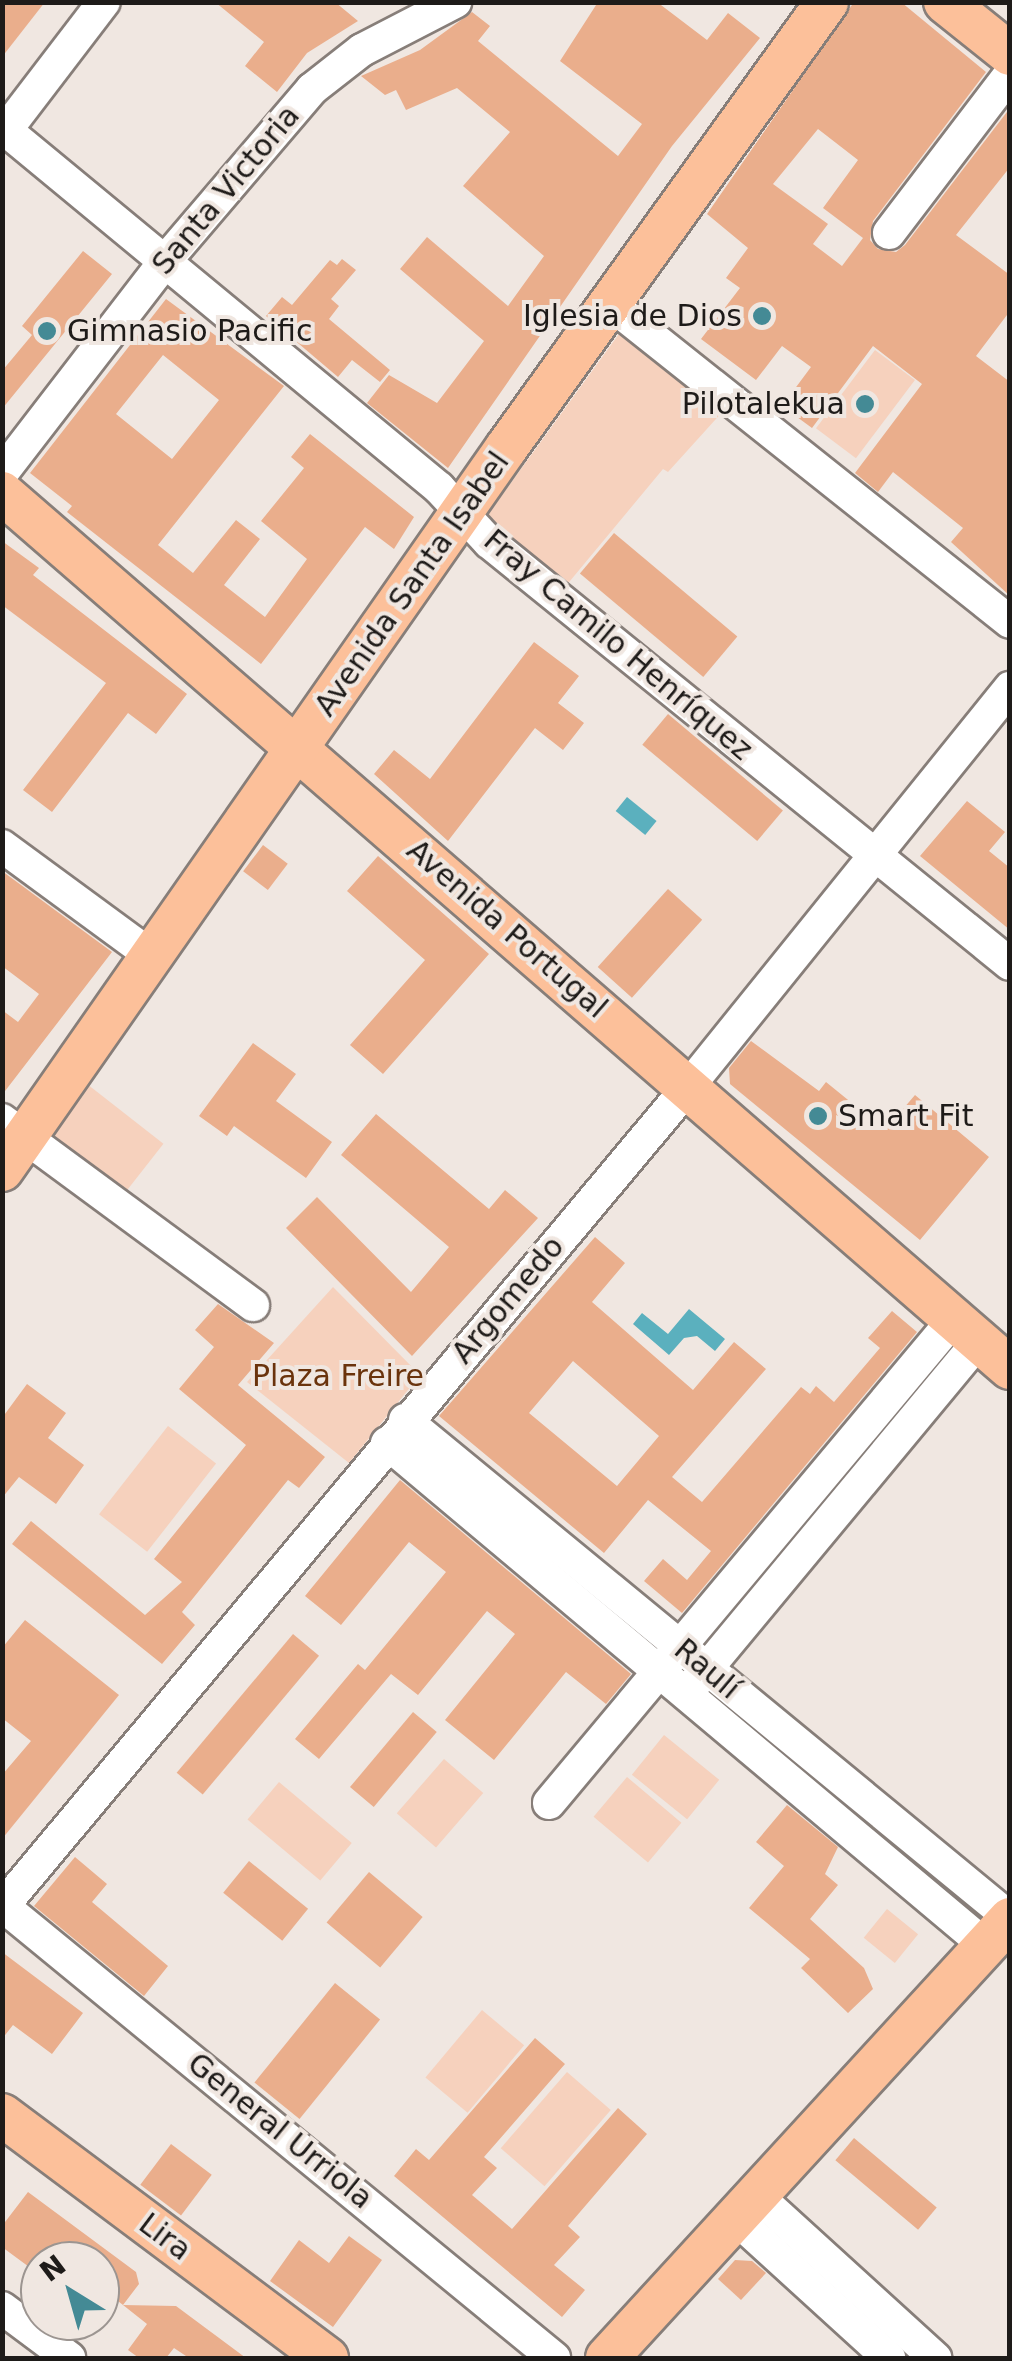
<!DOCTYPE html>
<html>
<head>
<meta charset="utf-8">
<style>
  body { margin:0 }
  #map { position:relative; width:1012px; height:2361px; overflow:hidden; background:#f0e7e1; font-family:"DejaVu Sans",sans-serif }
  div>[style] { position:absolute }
  .green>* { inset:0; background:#f6d1bd; transform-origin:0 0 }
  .water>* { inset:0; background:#5bb0be; transform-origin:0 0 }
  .building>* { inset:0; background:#eaae8c; transform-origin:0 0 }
  .roads { filter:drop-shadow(2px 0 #877e79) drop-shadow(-2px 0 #877e79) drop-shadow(0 2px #877e79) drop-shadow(0 -2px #877e79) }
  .minor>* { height:32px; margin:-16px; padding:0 16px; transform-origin:16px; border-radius:16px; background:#fff }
  .major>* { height:42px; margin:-21px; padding:0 21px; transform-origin:21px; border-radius:21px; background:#fcc09a }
  .dots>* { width:28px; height:28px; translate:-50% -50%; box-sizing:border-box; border:5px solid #f0e7e1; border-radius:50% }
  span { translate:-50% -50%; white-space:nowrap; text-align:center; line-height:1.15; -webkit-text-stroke:8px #f0e7e1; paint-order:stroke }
  .street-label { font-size:30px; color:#1e1b19 }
  .poi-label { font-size:30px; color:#1e1b19 }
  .right { translate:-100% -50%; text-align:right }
  .left { translate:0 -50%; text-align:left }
  .park-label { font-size:30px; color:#6a330c }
  .frame { position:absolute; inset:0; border:5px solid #1e1b19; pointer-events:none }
  .north { position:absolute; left:20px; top:2241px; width:100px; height:100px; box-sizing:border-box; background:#f0e7e1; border:2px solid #9c9591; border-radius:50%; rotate:323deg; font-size:28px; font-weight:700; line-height:40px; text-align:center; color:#1e1b19 }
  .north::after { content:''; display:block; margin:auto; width:35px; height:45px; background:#448a95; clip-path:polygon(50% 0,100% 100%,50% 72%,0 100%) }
</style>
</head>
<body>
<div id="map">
  <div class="green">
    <div style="clip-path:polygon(619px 334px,633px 337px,725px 409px,668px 472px,663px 469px,565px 587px,490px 530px,487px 516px)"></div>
    <div style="left:875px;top:350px;width:50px;height:98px;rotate:37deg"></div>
    <div style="left:87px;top:1084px;width:97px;height:63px;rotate:38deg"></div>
    <div style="clip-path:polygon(333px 1287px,420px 1375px,349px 1463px,247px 1382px)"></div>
    <div style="left:168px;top:1426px;width:61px;height:112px;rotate:38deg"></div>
    <div style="left:664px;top:1735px;width:71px;height:51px;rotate:39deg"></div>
    <div style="left:444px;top:1759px;width:52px;height:72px;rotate:41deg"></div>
    <div style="left:627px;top:1777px;width:71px;height:52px;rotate:40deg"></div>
    <div style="left:279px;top:1782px;width:95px;height:49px;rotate:40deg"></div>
    <div style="left:887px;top:1909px;width:40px;height:37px;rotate:39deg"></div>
    <div style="left:482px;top:2010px;width:55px;height:88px;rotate:40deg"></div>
    <div style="left:567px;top:2072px;width:58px;height:101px;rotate:41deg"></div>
  </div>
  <div class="water">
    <div style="left:627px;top:797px;width:38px;height:18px;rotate:39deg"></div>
    <div style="clip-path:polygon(689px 1309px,725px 1339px,715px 1351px,697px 1336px,684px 1338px,669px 1355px,633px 1324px,642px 1313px,668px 1334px)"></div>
  </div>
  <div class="building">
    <div style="clip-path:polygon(2px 2px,45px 2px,2px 57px)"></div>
    <div style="clip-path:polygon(215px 2px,335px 2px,358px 21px,307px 53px,277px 92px,245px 66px,264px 42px)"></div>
    <div style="clip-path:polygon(598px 2px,657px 2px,707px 40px,728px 13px,760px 38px,672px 146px,448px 468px,367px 403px,389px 375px,437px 403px,484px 341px,400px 269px,427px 237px,508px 306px,544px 256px,463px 186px,510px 132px,457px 88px,406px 110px,396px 90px,385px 95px,361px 76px,420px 50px,472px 12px,490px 26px,478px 41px,618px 156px,642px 124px,560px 61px)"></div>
    <div style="clip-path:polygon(evenodd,854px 2px,901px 2px,986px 72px,873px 221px,870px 240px,878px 249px,896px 252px,905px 245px,1010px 108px,1010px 167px,956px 235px,1010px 275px,1010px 311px,976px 356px,1010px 382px,1010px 596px,951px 542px,963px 528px,893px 472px,878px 492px,855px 473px,922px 384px,873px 346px,812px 428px,782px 406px,811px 367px,782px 346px,756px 380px,701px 339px,740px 288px,726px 278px,748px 248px,707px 214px,854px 2px,818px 129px,858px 160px,823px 208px,863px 238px,842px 266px,813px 244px,828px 224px,773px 184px,818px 129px)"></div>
    <div style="clip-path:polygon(83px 251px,112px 274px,2px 409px,2px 371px,32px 335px,22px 326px)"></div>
    <div style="clip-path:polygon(342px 259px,356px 270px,331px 299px,339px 306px,329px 319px,390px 370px,380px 382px,352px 360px,338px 377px,266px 316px,282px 297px,292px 305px,330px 260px,337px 265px)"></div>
    <div style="clip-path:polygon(evenodd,166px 299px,284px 386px,158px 545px,193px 573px,236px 520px,260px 539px,224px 585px,265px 617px,307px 559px,261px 521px,304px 468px,291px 457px,310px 434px,414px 517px,394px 549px,365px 527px,261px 664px,67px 512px,72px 506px,30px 473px,166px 299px,163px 355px,219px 400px,172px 459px,116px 414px,163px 355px)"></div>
    <div style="left:614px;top:533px;width:161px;height:53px;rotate:40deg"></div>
    <div style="clip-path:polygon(2px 541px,39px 568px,33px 575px,187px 694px,156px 734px,128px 713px,52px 812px,23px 790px,106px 683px,2px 605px)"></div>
    <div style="clip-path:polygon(534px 642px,579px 676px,558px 703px,584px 723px,563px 750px,535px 728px,448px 841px,374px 774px,394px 750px,430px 779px)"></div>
    <div style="left:668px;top:714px;width:150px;height:40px;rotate:40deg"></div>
    <div style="clip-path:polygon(967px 801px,1005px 832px,989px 851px,1010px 868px,1010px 930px,920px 856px)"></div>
    <div style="left:263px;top:845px;width:31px;height:33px;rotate:37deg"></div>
    <div style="clip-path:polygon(378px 856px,489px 954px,383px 1074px,350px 1045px,425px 960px,347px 891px)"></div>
    <div style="clip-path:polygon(2px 871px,112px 952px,2px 1095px,2px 1010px,18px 1022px,39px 994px,2px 966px)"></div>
    <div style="left:668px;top:889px;width:46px;height:105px;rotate:42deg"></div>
    <div style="clip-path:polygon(751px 1041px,819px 1091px,826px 1082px,885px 1130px,915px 1095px,989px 1157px,920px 1240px,730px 1084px,729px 1068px)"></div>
    <div style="clip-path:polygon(253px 1043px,296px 1074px,276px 1101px,332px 1142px,306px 1178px,234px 1126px,227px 1136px,199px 1116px)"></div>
    <div style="clip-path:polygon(376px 1114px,489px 1209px,505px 1190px,538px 1218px,412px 1356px,286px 1228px,317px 1197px,411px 1292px,449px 1247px,341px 1155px)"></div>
    <div style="clip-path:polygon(evenodd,595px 1237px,625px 1263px,592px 1302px,693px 1390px,734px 1342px,766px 1369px,672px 1477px,702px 1502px,801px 1387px,810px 1394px,816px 1386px,834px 1402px,880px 1348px,868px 1338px,892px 1311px,917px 1332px,682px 1613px,644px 1581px,663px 1559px,687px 1580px,711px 1551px,648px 1500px,604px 1553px,439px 1416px,595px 1237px,573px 1361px,659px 1436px,617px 1486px,529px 1413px,573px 1361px)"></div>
    <div style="clip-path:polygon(218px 1304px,274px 1343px,238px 1385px,325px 1457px,299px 1488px,288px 1480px,182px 1612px,195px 1625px,162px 1664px,12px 1544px,31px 1521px,145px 1615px,182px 1582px,154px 1559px,246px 1445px,179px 1389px,214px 1347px,195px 1330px)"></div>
    <div style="clip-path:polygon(27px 1384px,66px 1413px,48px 1438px,84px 1465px,56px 1504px,19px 1477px,2px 1498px,2px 1418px)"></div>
    <div style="clip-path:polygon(400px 1480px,631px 1674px,606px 1704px,566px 1672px,494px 1760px,445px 1720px,515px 1634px,487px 1611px,418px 1695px,391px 1674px,319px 1759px,295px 1739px,358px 1664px,365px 1670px,446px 1572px,409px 1542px,341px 1625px,305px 1596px)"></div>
    <div style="clip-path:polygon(25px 1620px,119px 1695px,2px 1839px,2px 1775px,31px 1741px,2px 1718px,2px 1648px)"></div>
    <div style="left:293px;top:1634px;width:34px;height:181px;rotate:40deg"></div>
    <div style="left:413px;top:1712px;width:31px;height:98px;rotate:40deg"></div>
    <div style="clip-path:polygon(787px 1805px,838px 1847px,825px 1874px,838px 1885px,810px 1919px,864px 1968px,873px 1989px,848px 2013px,801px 1968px,810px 1959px,749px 1908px,784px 1866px,756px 1842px)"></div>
    <div style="clip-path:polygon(75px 1857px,107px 1884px,92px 1902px,168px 1966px,144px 1996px,34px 1906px)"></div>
    <div style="left:249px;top:1861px;width:76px;height:41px;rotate:39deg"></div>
    <div style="left:369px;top:1872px;width:70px;height:66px;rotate:40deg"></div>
    <div style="clip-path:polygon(2px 1952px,83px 2013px,52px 2054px,13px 2025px,2px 2039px)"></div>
    <div style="left:335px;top:1983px;width:58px;height:128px;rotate:39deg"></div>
    <div style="clip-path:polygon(535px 2038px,565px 2064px,484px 2157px,497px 2168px,472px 2195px,512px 2229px,618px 2108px,647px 2134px,568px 2226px,580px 2237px,554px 2265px,585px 2290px,562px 2317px,394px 2176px,416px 2149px,429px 2160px)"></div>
    <div style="left:854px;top:2138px;width:108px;height:29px;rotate:40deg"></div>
    <div style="left:171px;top:2144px;width:51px;height:51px;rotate:37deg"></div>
    <div style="clip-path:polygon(28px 2192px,136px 2272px,139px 2284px,123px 2305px,100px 2287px,100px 2261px,40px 2261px,40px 2275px,2px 2247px,2px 2226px)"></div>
    <div style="clip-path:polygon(349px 2236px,382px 2260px,333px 2327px,270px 2281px,299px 2240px,329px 2263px)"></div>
    <div style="clip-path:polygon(735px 2260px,752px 2261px,766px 2273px,741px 2300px,718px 2279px)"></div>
    <div style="clip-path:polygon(123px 2305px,176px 2306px,246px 2358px,189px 2358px,174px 2348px,166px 2358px,139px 2358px,128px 2350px,147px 2324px)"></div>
  </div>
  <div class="roads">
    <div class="minor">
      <div style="left:2px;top:127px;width:567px;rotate:39.56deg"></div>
      <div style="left:439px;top:488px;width:74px;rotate:47.2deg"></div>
      <div style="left:489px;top:542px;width:670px;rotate:39.01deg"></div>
      <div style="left:6px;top:130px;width:161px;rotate:-52.6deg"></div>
      <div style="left:889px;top:233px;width:200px;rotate:-52.7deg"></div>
      <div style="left:609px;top:303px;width:512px;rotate:38.5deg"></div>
      <div style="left:2px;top:473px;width:269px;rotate:-52.4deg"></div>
      <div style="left:166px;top:260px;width:225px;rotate:-49.5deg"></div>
      <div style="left:312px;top:89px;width:63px;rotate:-38deg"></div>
      <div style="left:362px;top:50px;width:105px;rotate:-27.3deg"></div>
      <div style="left:2px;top:846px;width:186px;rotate:36.3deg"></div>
      <div style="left:2px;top:1120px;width:312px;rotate:36.4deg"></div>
      <div style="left:405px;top:1420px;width:784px;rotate:39.46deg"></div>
      <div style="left:387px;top:1443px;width:781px;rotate:40.01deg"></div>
      <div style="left:694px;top:1684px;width:446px;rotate:-50.3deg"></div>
      <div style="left:549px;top:1803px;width:631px;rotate:-50.08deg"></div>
      <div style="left:3px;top:1906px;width:713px;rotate:39.36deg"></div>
      <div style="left:2px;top:1907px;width:1069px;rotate:-50.08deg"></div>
      <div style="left:688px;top:1087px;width:513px;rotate:-51.1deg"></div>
      <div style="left:755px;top:2194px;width:244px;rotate:42.3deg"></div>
      <div style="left:734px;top:2217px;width:210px;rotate:42.3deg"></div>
      <div style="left:2px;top:2308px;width:84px;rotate:36.7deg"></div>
    </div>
    <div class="major">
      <div style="left:945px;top:2px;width:83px;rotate:38.7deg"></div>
      <div style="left:2px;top:493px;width:1335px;rotate:40.96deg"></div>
      <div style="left:2px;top:1170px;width:882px;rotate:-55.07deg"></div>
      <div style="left:507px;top:447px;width:548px;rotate:-54.28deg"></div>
      <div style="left:2px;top:2115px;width:406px;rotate:36.8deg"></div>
      <div style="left:607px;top:2358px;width:596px;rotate:-47.45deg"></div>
    </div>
  </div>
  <div class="dots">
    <div style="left:762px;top:316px;background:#448a95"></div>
    <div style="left:47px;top:331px;background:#448a95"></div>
    <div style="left:865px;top:404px;background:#448a95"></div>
    <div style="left:818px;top:1116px;background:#448a95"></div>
  </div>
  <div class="street-label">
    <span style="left:226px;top:190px;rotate:-50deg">Santa Victoria</span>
    <span style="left:412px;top:584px;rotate:-55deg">Avenida Santa Isabel</span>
    <span style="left:618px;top:645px;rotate:40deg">Fray Camilo Henríquez</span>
    <span style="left:507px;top:929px;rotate:41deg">Avenida Portugal</span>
    <span style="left:508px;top:1300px;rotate:-50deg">Argomedo</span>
    <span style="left:707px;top:1669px;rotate:40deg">Raulí</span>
    <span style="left:280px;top:2131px;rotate:39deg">General Urriola</span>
    <span style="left:165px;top:2237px;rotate:37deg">Lira</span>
  </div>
  <div class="poi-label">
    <span class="right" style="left:742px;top:316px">Iglesia de Dios</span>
    <span class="left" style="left:67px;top:331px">Gimnasio Pacific</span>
    <span class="right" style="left:845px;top:404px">Pilotalekua</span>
    <span class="left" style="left:838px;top:1116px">Smart Fit</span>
  </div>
  <div class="park-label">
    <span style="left:338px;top:1376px">Plaza Freire</span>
  </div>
  <div class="frame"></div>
  <div class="north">N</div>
</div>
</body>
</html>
